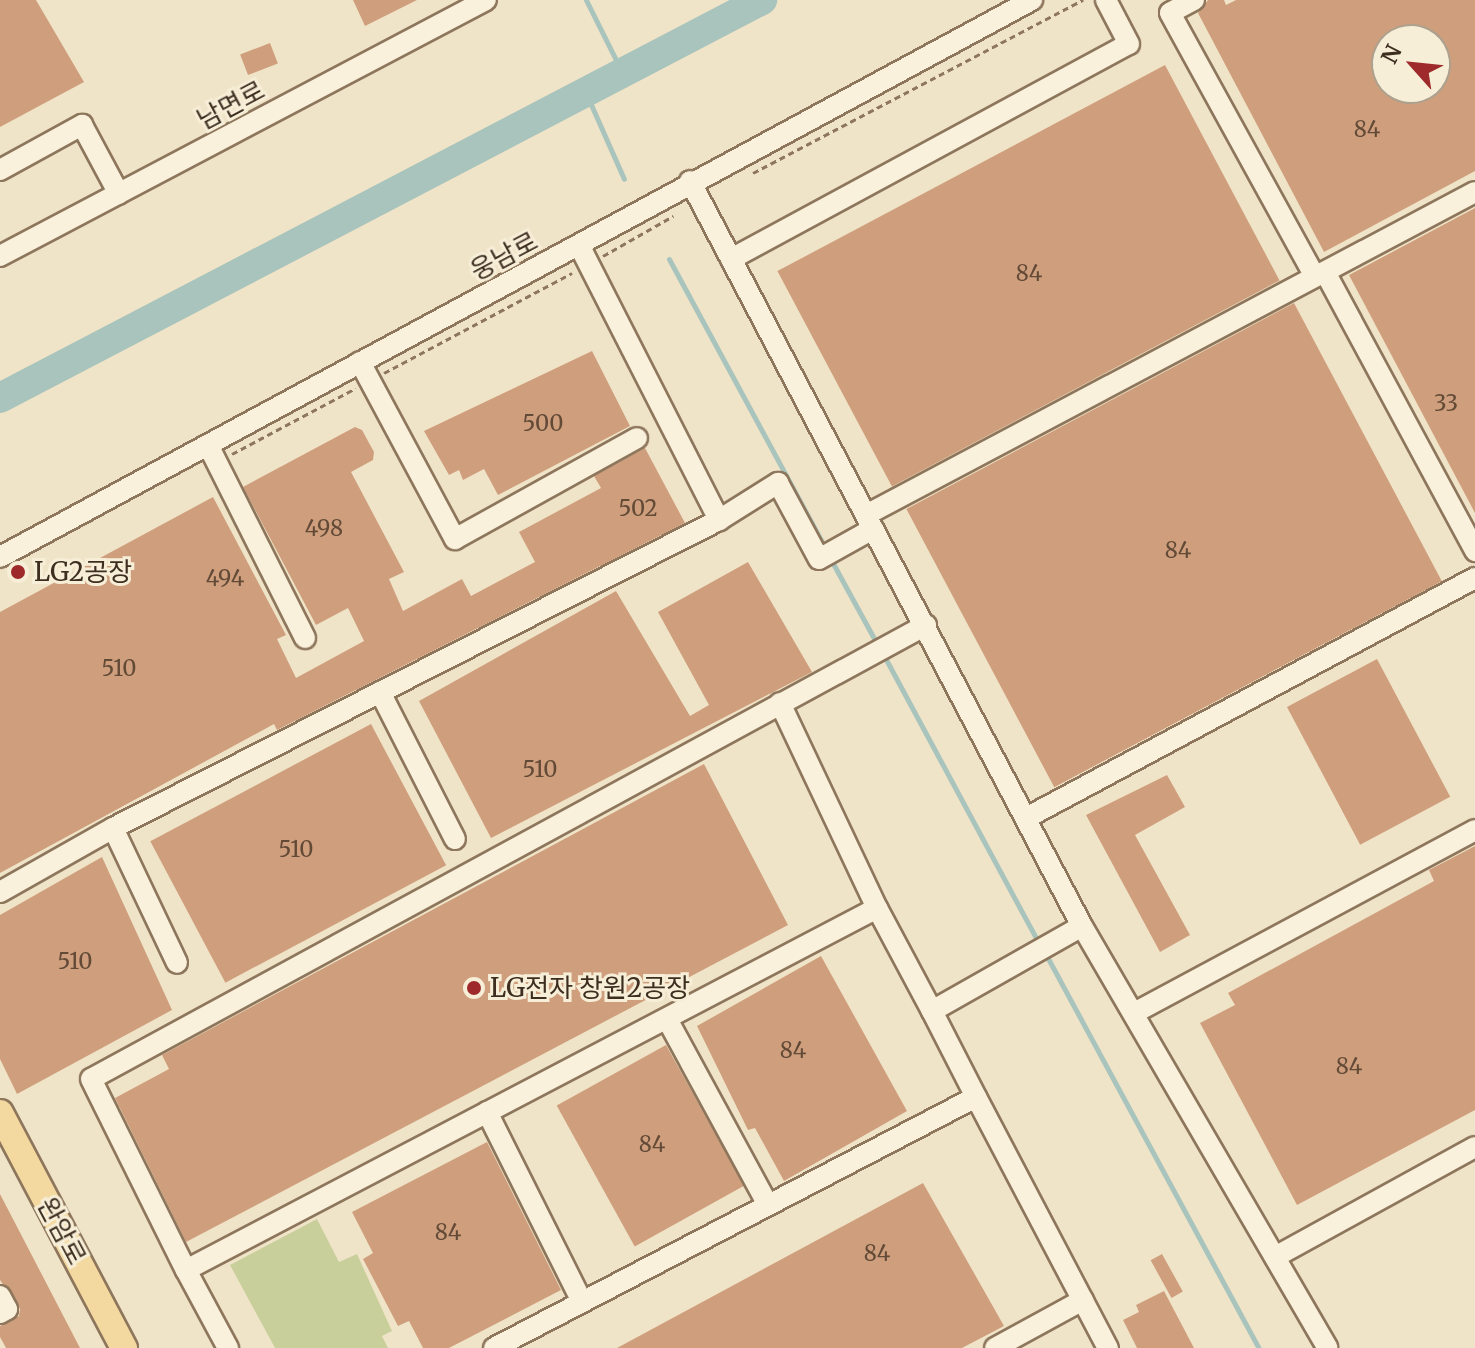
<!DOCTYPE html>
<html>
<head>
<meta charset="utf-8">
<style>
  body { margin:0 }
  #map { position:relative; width:1475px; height:1348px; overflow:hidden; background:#f0e4c8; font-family:Merriweather,"Noto Sans KR",serif }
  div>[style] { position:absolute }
  .green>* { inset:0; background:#c9cf9b }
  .stream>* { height:5px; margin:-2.5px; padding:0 2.5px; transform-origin:2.5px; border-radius:2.5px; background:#a9c4bc }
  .river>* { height:30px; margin:-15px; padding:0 15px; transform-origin:15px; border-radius:15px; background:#a9c4bc }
  .building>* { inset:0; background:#cf9f7d; transform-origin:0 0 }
  .path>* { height:3px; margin-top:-1.5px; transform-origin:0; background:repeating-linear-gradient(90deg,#8d765c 0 6px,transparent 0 10px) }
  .roads { filter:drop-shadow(2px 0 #8d765c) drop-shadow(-2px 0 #8d765c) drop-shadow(0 2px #8d765c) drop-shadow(0 -2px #8d765c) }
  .minor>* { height:20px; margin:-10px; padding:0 10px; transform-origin:10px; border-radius:10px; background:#faf1dc }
  .major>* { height:26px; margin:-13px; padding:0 13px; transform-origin:13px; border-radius:13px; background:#f3d9a0 }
  .dots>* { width:22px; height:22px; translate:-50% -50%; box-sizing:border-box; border:4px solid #f7eed8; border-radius:50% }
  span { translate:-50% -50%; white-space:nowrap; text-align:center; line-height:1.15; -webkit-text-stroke:6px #f7eed8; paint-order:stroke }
  .number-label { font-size:22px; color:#624a37 }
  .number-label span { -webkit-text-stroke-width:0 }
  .street-label { font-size:26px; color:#3d2e20 }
  .poi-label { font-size:26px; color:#3d2e20 }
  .left { translate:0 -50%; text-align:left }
  .north { position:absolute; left:1371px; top:24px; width:80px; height:80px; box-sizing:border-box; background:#f7eed8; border:2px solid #ada18e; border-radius:50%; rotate:297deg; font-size:22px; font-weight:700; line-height:32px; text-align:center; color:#3d2e20 }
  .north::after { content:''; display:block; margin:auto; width:28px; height:36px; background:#9e2a2b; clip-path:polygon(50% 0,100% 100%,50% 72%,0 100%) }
</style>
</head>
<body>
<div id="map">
  <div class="green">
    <div style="clip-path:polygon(317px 1219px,339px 1262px,357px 1254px,392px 1331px,382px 1336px,388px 1348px,275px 1348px,230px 1265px)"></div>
  </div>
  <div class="stream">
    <div style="left:586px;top:0;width:80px;rotate:63.4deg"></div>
    <div style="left:585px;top:91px;width:96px;rotate:66.1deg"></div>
    <div style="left:669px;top:259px;width:330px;rotate:61.6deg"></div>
    <div style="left:830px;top:558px;width:98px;rotate:61.3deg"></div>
    <div style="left:882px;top:652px;width:331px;rotate:61.7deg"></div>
    <div style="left:1044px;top:951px;width:451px;rotate:61.6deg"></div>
  </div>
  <div class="river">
    <div style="left:0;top:398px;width:860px;rotate:-27.58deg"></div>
  </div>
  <div class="building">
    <div style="clip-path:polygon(0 0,36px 0,84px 82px,0 127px)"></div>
    <div style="clip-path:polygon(353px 0,417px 0,365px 26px)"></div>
    <div style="clip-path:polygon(evenodd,1208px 0,1224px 0,1226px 5px,1236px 0,1475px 0,1475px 171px,1324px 252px,1198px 13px,1208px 0,1387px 40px,1435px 40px,1435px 88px,1387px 88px,1387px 40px)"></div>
    <div style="left:270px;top:43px;width:22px;height:32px;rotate:69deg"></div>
    <div style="left:1165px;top:65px;width:244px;height:439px;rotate:62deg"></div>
    <div style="clip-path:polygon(1475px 208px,1475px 513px,1349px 275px)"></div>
    <div style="left:1294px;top:303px;width:315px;height:439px;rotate:62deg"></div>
    <div style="clip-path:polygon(592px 351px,630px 426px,498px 495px,484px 469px,463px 480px,459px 470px,449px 475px,424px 431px)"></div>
    <div style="clip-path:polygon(355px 427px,362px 430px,374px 452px,373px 460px,351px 472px,404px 572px,389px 579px,403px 611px,462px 579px,471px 596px,535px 562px,519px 532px,601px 488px,594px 476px,645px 448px,685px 523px,277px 730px,274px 724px,0 873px,0 612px,213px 497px,286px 635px,277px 639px,296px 678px,364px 641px,348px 608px,316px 625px,243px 487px)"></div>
    <div style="clip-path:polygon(748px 562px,812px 672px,491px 838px,419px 701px,616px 591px,690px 716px,709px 705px,658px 612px)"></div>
    <div style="left:1377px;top:659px;width:156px;height:102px;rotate:62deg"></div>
    <div style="left:371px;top:724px;width:160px;height:250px;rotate:62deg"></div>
    <div style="clip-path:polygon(704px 764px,788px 925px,186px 1242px,115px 1098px,169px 1069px,162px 1055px)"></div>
    <div style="clip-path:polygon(1167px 775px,1185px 807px,1135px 835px,1190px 935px,1160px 952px,1086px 815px)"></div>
    <div style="clip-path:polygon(1475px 846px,1475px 1110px,1297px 1205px,1200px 1023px,1235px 1005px,1228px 993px,1434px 881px,1429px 870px)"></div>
    <div style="clip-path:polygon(102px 857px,172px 1010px,17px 1094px,0 1059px,0 915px)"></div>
    <div style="clip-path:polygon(821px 956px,907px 1111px,784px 1181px,755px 1128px,748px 1130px,697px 1026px)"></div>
    <div style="left:666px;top:1045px;width:161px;height:125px;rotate:61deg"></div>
    <div style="clip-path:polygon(487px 1142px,561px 1290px,449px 1348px,423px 1348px,409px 1321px,398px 1326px,363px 1259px,373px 1253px,352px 1212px)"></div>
    <div style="clip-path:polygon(923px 1183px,1004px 1326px,962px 1348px,617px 1348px)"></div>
    <div style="clip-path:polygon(0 1194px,80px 1348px,6px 1348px,0 1337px,0 1326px,19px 1316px,20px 1309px,0 1280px)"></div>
    <div style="left:1162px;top:1254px;width:43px;height:13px;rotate:61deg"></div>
    <div style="clip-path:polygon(1164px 1291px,1194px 1348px,1137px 1348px,1123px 1320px,1139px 1312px,1136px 1305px)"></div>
  </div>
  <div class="path">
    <div style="left:753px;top:173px;width:373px;rotate:-27.7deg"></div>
    <div style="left:603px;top:256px;width:81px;rotate:-29.7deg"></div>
    <div style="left:384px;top:373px;width:213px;rotate:-28deg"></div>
    <div style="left:232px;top:454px;width:140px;rotate:-28deg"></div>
  </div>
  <div class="roads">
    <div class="minor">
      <div style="left:1194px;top:0;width:27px;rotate:152deg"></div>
      <div style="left:1170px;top:13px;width:299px;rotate:61.2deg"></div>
      <div style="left:0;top:170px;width:94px;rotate:-28.8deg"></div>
      <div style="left:82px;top:125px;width:78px;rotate:61.8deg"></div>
      <div style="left:690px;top:181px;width:842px;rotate:62.25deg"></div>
      <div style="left:579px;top:245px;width:309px;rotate:63deg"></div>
      <div style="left:0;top:256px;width:549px;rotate:-27.78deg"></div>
      <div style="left:731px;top:259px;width:452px;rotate:-28.4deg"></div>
      <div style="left:1129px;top:44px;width:50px;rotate:-117.6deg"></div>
      <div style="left:1325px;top:272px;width:317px;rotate:61.7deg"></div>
      <div style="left:360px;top:362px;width:201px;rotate:61.8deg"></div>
      <div style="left:455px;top:539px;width:208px;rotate:-29deg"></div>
      <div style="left:208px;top:445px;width:216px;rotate:63.3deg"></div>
      <div style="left:866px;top:515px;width:689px;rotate:-27.94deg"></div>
      <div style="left:0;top:557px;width:1173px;rotate:-28.36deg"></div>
      <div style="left:926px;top:625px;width:950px;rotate:151.47deg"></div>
      <div style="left:91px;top:1079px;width:213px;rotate:63.6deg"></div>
      <div style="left:186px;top:1270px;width:780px;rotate:-27.65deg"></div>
      <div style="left:877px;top:908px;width:117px;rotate:61.9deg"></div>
      <div style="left:932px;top:1011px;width:172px;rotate:-29.5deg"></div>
      <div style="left:1082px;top:926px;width:488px;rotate:59.8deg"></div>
      <div style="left:380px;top:692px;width:165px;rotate:63deg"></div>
      <div style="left:780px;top:703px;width:227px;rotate:64.7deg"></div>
      <div style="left:1026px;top:818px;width:509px;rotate:-28.13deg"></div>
      <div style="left:113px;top:828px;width:149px;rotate:64.6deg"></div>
      <div style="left:0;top:892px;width:130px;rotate:-29.5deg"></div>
      <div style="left:113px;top:828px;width:680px;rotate:-26.94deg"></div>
      <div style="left:719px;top:520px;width:70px;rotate:-32.1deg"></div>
      <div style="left:778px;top:483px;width:86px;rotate:61.7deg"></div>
      <div style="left:819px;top:559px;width:62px;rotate:-29.1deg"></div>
      <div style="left:1134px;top:1013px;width:387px;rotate:-28.2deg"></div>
      <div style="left:667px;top:1019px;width:212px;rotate:61.5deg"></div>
      <div style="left:976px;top:1097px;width:284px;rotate:62.3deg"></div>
      <div style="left:487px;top:1112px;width:212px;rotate:63.4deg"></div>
      <div style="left:1275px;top:1257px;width:228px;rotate:-28.8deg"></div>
      <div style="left:186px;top:1270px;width:89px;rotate:61.7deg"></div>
      <div style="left:0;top:1296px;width:15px;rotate:62deg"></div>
      <div style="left:7px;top:1309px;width:8px;rotate:150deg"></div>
      <div style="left:494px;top:1348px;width:543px;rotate:-27.51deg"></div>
      <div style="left:976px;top:1097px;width:97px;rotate:-117.1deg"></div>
      <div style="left:995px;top:1348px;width:100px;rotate:-28.6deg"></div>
    </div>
    <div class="major">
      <div style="left:0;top:1113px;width:266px;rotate:62.2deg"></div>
    </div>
  </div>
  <div class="dots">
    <div style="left:18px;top:572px;background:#9e2a2b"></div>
    <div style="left:474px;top:988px;background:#9e2a2b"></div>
  </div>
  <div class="number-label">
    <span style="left:1367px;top:130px">84</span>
    <span style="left:1029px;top:274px">84</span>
    <span style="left:1446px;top:404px">33</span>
    <span style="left:543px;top:424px">500</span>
    <span style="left:638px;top:509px">502</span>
    <span style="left:324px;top:529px">498</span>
    <span style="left:1178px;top:551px">84</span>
    <span style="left:225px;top:579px">494</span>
    <span style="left:119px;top:669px">510</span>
    <span style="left:540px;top:770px">510</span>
    <span style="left:296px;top:850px">510</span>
    <span style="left:75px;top:962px">510</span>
    <span style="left:793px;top:1051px">84</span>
    <span style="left:1349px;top:1067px">84</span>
    <span style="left:652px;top:1145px">84</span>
    <span style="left:448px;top:1233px">84</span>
    <span style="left:877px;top:1254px">84</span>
  </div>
  <div class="street-label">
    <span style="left:231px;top:105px;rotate:-28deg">남면로</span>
    <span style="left:504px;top:256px;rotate:-28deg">웅남로</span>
    <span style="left:62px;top:1231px;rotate:62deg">완암로</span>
  </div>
  <div class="poi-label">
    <span class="left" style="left:34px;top:572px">LG2공장</span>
    <span class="left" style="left:490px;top:988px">LG전자 창원2공장</span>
  </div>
  <div class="north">N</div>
</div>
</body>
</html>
